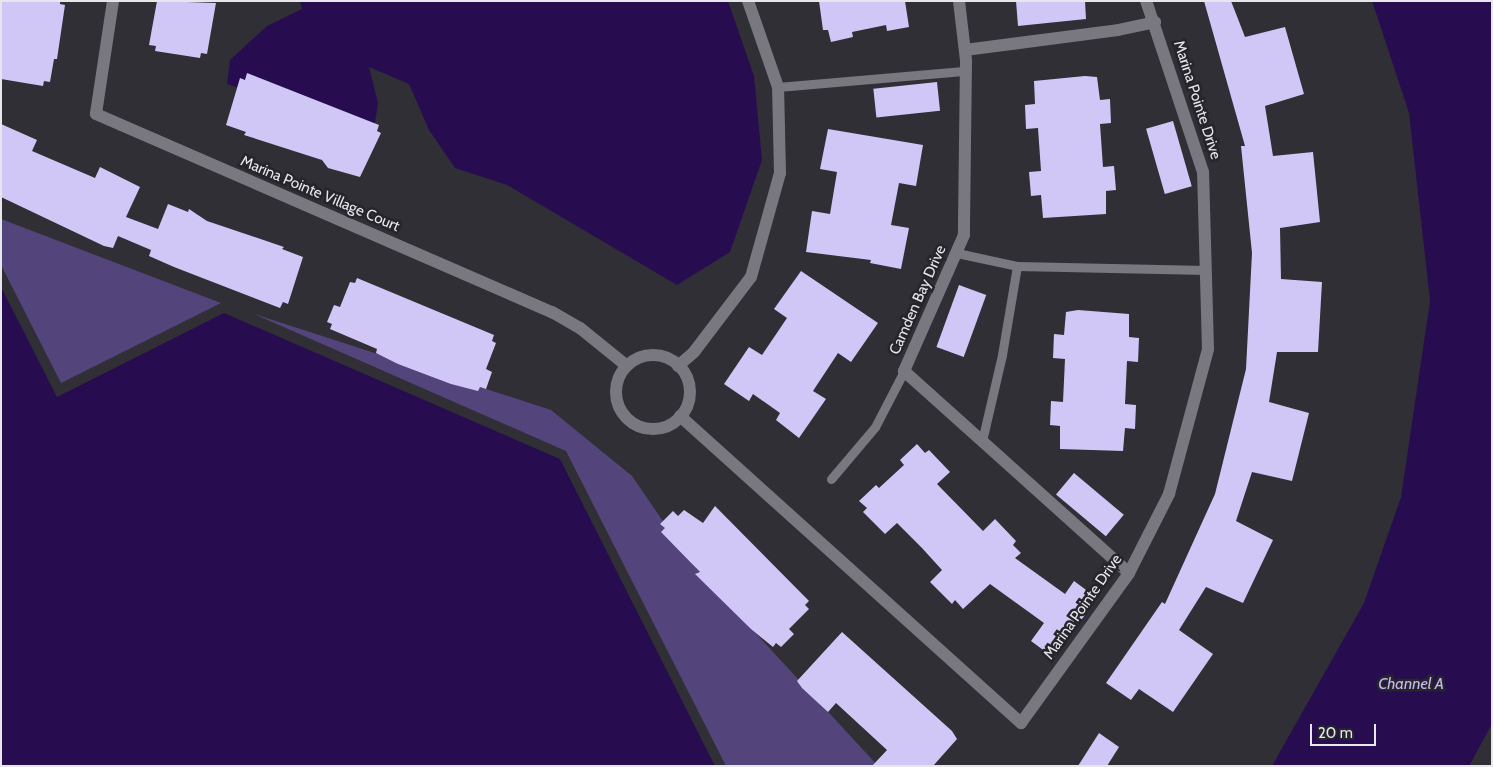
<!DOCTYPE html>
<html>
<head>
<meta charset="utf-8">
<style>
  body { margin:0 }
  #map { position:relative; width:1493px; height:767px; overflow:hidden; background:#302f36; font-family:Cabin,sans-serif }
  div>[style] { position:absolute }
  .green>* { inset:0; background:#53457c }
  .water>* { inset:0; background:#270d4f }
  .building>* { inset:0; background:#d1c7f7; transform-origin:0 0 }
  .service>* { height:9px; margin:-4.5px; padding:0 4.5px; transform-origin:4.5px; border-radius:4.5px; background:#797880 }
  .minor>* { height:12px; margin:-6px; padding:0 6px; transform-origin:6px; border-radius:6px; background:#797880 }
  .minor>.ring { margin:-6px; padding:0; box-sizing:content-box; background:none; border:12px solid #797880; border-radius:50% }
  span { translate:-50% -50%; white-space:nowrap; text-align:center; line-height:1.15; -webkit-text-stroke:5px #26252c; paint-order:stroke }
  .street-label { font-size:15px; color:#e7e6eb }
  .water-label { font-size:16px; color:#c6b9f6; font-style:italic }
  .frame { position:absolute; inset:0; border:2px solid #e7e6eb; pointer-events:none }
  .scale { position:absolute; left:1310px; top:724px; width:66px; height:22px; box-sizing:border-box; border:2px solid #e7e6eb; border-top:0; padding-left:6px; font-size:15px; line-height:18px; white-space:nowrap; color:#e7e6eb; -webkit-text-stroke:4px #26252c; paint-order:stroke }
</style>
</head>
<body>
<div id="map">
  <div class="green">
    <div style="clip-path:polygon(1px 219px,221px 303px,61px 383px,1px 265px)"></div>
    <div style="clip-path:polygon(254px 314px,551px 410px,632px 476px,693px 565px,878px 766px,726px 766px,566px 451px)"></div>
  </div>
  <div class="water">
    <div style="clip-path:polygon(300px 1px,728px 1px,754px 76px,762px 160px,730px 252px,677px 285px,507px 185px,455px 168px,429px 130px,409px 84px,369px 67px,378px 103px,375px 123px,343px 133px,283px 103px,227px 84px,230px 60px,267px 26px,302px 9px)"></div>
    <div style="clip-path:polygon(1372px 1px,1492px 1px,1492px 724px,1469px 766px,1272px 766px,1364px 603px,1401px 497px,1430px 301px,1409px 113px)"></div>
    <div style="clip-path:polygon(1px 287px,57px 397px,224px 313px,560px 459px,715px 766px,1px 766px)"></div>
  </div>
  <div class="building">
    <div style="clip-path:polygon(1px 1px,60px 1px,60px 4px,65px 5px,57px 59px,54px 59px,50px 82px,44px 81px,43px 86px,1px 79px)"></div>
    <div style="clip-path:polygon(157px 1px,216px 3px,207px 54px,201px 53px,200px 58px,155px 51px,156px 46px,149px 45px)"></div>
    <div style="clip-path:polygon(819px 1px,905px 1px,909px 27px,887px 31px,886px 25px,852px 32px,853px 37px,831px 42px,828px 30px,823px 30px)"></div>
    <div style="clip-path:polygon(1016px 1px,1085px 1px,1086px 19px,1018px 26px)"></div>
    <div style="clip-path:polygon(1204px 1px,1231px 1px,1245px 37px,1285px 27px,1304px 94px,1265px 106px,1273px 156px,1313px 152px,1320px 222px,1280px 228px,1281px 279px,1322px 282px,1318px 352px,1277px 352px,1269px 402px,1309px 413px,1292px 481px,1252px 472px,1236px 521px,1273px 540px,1243px 603px,1206px 587px,1179px 630px,1213px 654px,1173px 712px,1139px 689px,1131px 700px,1106px 683px,1162px 602px,1165px 604px,1215px 494px,1246px 369px,1252px 253px,1241px 146px,1245px 146px)"></div>
    <div style="clip-path:polygon(247px 73px,379px 125px,377px 131px,381px 133px,360px 177px,328px 168px,322px 160px,244px 135px,246px 132px,226px 125px,240px 78px,245px 80px)"></div>
    <div style="clip-path:polygon(1085px 76px,1097px 77px,1100px 100px,1110px 99px,1111px 123px,1100px 124px,1103px 167px,1114px 166px,1116px 190px,1106px 191px,1106px 214px,1043px 218px,1041px 195px,1031px 196px,1029px 172px,1041px 171px,1038px 128px,1026px 129px,1025px 105px,1035px 104px,1034px 81px)"></div>
    <div style="left:937px;top:82px;width:29px;height:64px;rotate:84deg"></div>
    <div style="left:1173px;top:121px;width:68px;height:28px;rotate:74deg"></div>
    <div style="clip-path:polygon(1px 124px,37px 140px,32px 151px,95px 178px,100px 167px,140px 187px,126px 217px,158px 229px,168px 204px,188px 212px,189px 209px,207px 221px,284px 247px,282px 249px,303px 257px,288px 304px,283px 302px,280px 308px,174px 267px,149px 256px,151px 250px,118px 236px,113px 248px,104px 246px,1px 197px)"></div>
    <div style="clip-path:polygon(828px 129px,923px 145px,916px 186px,899px 183px,891px 225px,909px 228px,901px 269px,870px 263px,871px 260px,806px 252px,812px 211px,830px 214px,837px 172px,820px 169px)"></div>
    <div style="clip-path:polygon(801px 271px,878px 323px,851px 362px,838px 353px,813px 391px,826px 399px,799px 438px,776px 420px,780px 413px,753px 394px,749px 401px,724px 384px,749px 347px,762px 355px,787px 318px,774px 309px)"></div>
    <div style="clip-path:polygon(357px 278px,494px 335px,492px 341px,496px 343px,486px 369px,492px 372px,486px 389px,480px 387px,478px 391px,451px 384px,398px 364px,376px 353px,377px 349px,330px 329px,332px 324px,327px 322px,334px 305px,340px 307px,350px 282px,355px 283px)"></div>
    <div style="left:959px;top:285px;width:29px;height:66px;rotate:20deg"></div>
    <div style="clip-path:polygon(1078px 310px,1129px 314px,1129px 337px,1139px 338px,1138px 362px,1127px 361px,1125px 404px,1136px 405px,1135px 429px,1125px 428px,1123px 451px,1060px 449px,1060px 426px,1050px 425px,1051px 401px,1063px 402px,1065px 359px,1053px 358px,1054px 334px,1064px 335px,1066px 312px)"></div>
    <div style="clip-path:polygon(917px 444px,925px 453px,929px 450px,950px 472px,937px 484px,983px 531px,995px 519px,1016px 541px,1013px 545px,1021px 553px,1015px 558px,1065px 594px,1074px 581px,1097px 598px,1054px 658px,1031px 641px,1044px 623px,990px 584px,963px 609px,955px 600px,952px 604px,930px 582px,942px 570px,922px 548px,897px 523px,885px 534px,863px 512px,867px 508px,859px 501px,876px 485px,879px 488px,904px 465px,900px 460px)"></div>
    <div style="left:1074px;top:473px;width:65px;height:28px;rotate:40deg"></div>
    <div style="clip-path:polygon(715px 506px,809px 601px,805px 605px,809px 609px,789px 629px,794px 634px,781px 647px,776px 643px,773px 647px,751px 629px,695px 574px,700px 572px,661px 532px,665px 528px,660px 524px,673px 511px,678px 516px,684px 510px,703px 523px)"></div>
    <div style="clip-path:polygon(842px 632px,952px 731px,957px 739px,933px 766px,872px 766px,887px 750px,836px 703px,828px 712px,802px 688px,797px 681px)"></div>
    <div style="clip-path:polygon(1099px 733px,1119px 747px,1107px 766px,1078px 766px)"></div>
  </div>
  <div class="service">
    <div style="left:778px;top:87px;width:189px;rotate:-4.9deg"></div>
    <div style="left:957px;top:253px;width:61px;rotate:12.2deg"></div>
    <div style="left:1017px;top:266px;width:90px;rotate:99.6deg"></div>
    <div style="left:1002px;top:355px;width:88px;rotate:103.1deg"></div>
    <div style="left:1017px;top:266px;width:189px;rotate:1.2deg"></div>
    <div style="left:831px;top:479px;width:68px;rotate:-49.8deg"></div>
    <div style="left:875px;top:427px;width:63px;rotate:-62.6deg"></div>
  </div>
  <div class="minor">
    <div style="left:113px;top:1px;width:114px;rotate:98.6deg"></div>
    <div style="left:96px;top:114px;width:497px;rotate:23.5deg"></div>
    <div style="left:552px;top:312px;width:32px;rotate:30deg"></div>
    <div style="left:580px;top:328px;width:60px;rotate:39deg"></div>
    <div style="left:959px;top:1px;width:60px;rotate:83.3deg"></div>
    <div style="left:966px;top:61px;width:174px;rotate:90.7deg"></div>
    <div style="left:964px;top:235px;width:149px;rotate:113.8deg"></div>
    <div style="left:904px;top:371px;width:302px;rotate:41.9deg"></div>
    <div style="left:965px;top:50px;width:154px;rotate:-7.4deg"></div>
    <div style="left:1118px;top:30px;width:38px;rotate:-12deg"></div>
    <div class="ring" style="left:616px;top:355px;width:62px;height:62px"></div>
    <div style="left:678px;top:366px;width:21px;rotate:-41deg"></div>
    <div style="left:694px;top:352px;width:94px;rotate:-52.8deg"></div>
    <div style="left:751px;top:277px;width:108px;rotate:-74.4deg"></div>
    <div style="left:780px;top:173px;width:86px;rotate:-91.3deg"></div>
    <div style="left:778px;top:87px;width:91px;rotate:-109.2deg"></div>
    <div style="left:680px;top:416px;width:459px;rotate:42deg"></div>
    <div style="left:1021px;top:723px;width:185px;rotate:-54.2deg"></div>
    <div style="left:1129px;top:573px;width:89px;rotate:-63.1deg"></div>
    <div style="left:1169px;top:494px;width:150px;rotate:-74.9deg"></div>
    <div style="left:1208px;top:349px;width:177px;rotate:-91.6deg"></div>
    <div style="left:1203px;top:172px;width:180px;rotate:-108.4deg"></div>
  </div>
  <div class="street-label">
    <span style="left:1197px;top:100px;rotate:72deg">Marina Pointe Drive</span>
    <span style="left:320px;top:194px;rotate:23deg">Marina Pointe Village Court</span>
    <span style="left:918px;top:300px;rotate:-66deg">Camden Bay Drive</span>
    <span style="left:1083px;top:607px;rotate:-55deg">Marina Pointe Drive</span>
  </div>
  <div class="water-label">
    <span style="left:1411px;top:684px">Channel A</span>
  </div>
  <div class="frame"></div>
  <div class="scale">20 m</div>
</div>
</body>
</html>
